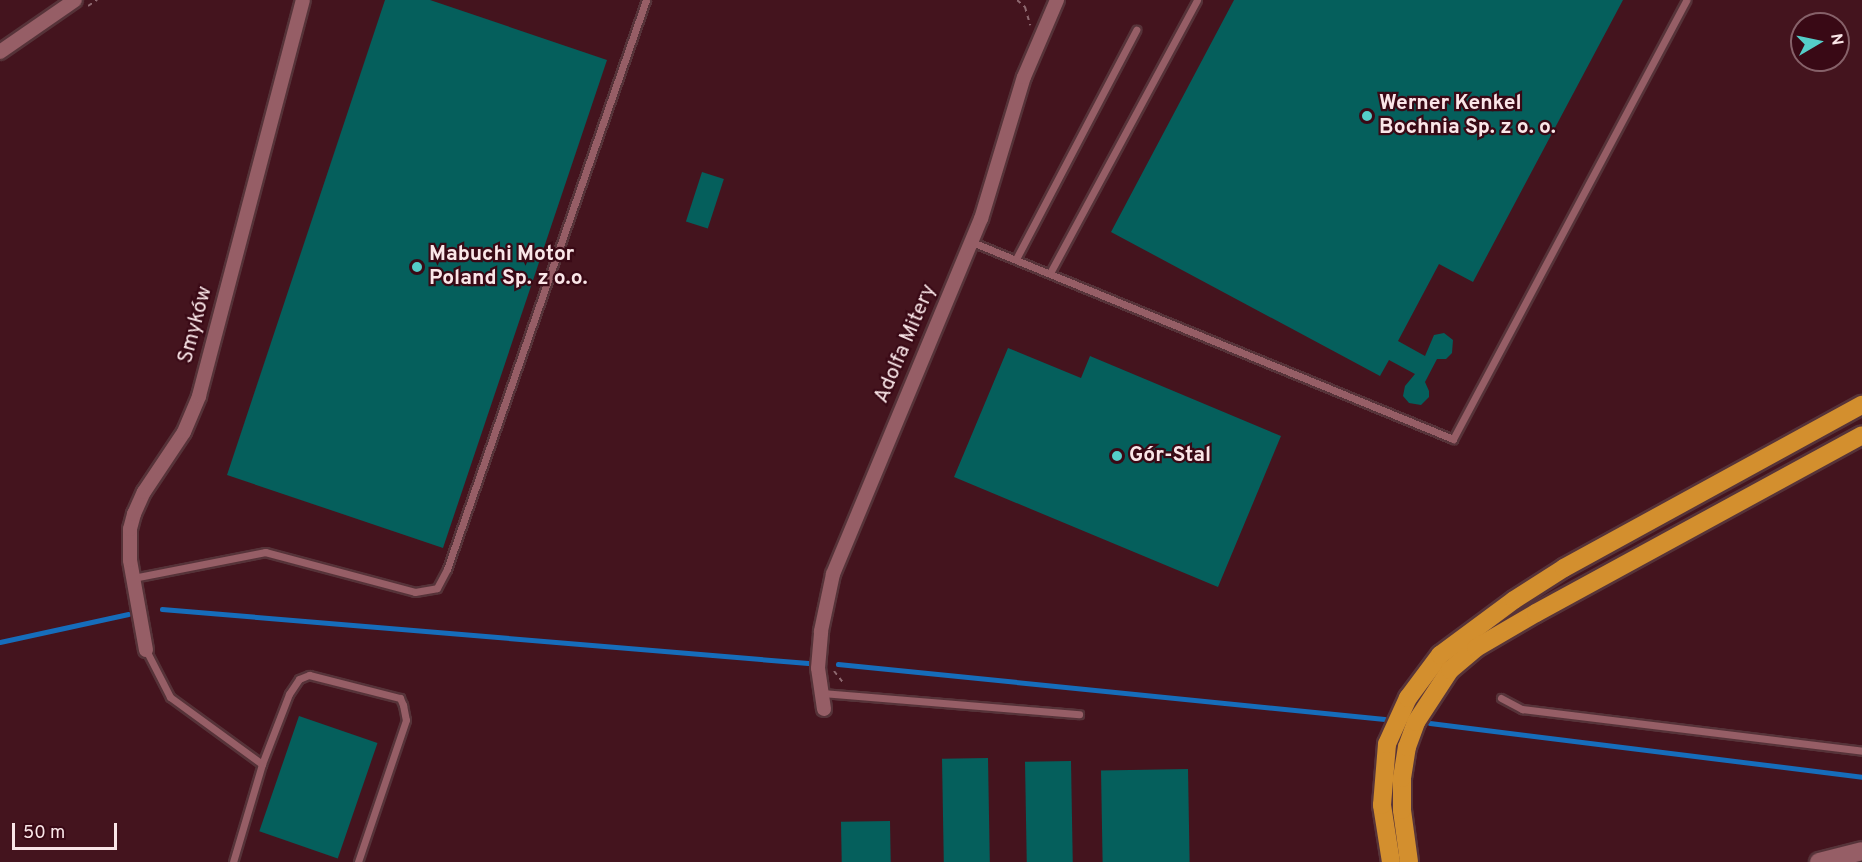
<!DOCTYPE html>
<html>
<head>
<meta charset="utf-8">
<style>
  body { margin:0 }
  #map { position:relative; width:1862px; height:862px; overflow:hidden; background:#44141e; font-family:Overpass,sans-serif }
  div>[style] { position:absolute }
  .stream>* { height:4.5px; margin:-2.25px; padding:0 2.25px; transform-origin:2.25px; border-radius:2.25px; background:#166dbb }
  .building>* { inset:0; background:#055f5c; transform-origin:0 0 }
  .path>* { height:2px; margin-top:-1px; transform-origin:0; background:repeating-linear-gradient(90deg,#8e6970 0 4.5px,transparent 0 9px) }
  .roads { filter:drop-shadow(2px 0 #563339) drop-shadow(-2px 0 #563339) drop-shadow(0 2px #563339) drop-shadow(0 -2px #563339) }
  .lane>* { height:7px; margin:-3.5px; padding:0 3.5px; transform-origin:3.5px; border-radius:3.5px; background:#965e66 }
  .street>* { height:14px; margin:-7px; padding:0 7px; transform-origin:7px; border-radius:7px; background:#965e66 }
  .secondary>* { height:18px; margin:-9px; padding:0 9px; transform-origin:9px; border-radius:9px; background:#965e66 }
  .highway>* { height:18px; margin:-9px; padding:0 9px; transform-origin:9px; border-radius:9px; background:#d38f2e }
  .dots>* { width:16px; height:16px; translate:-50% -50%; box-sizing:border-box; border:3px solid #390915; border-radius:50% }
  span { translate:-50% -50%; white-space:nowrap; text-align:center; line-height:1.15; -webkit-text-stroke:4.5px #390915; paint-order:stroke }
  .poi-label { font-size:21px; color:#fae6e8; font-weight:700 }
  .left { translate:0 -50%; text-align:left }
  .street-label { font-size:21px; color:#fae6e8 }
  .north { position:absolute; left:1790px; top:12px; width:60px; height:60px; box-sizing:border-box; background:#390915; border:2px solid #866169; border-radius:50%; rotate:81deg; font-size:16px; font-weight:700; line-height:24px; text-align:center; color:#fae6e8 }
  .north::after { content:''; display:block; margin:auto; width:21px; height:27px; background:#54cdc8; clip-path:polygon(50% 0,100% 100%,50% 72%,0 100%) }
  .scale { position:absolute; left:12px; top:823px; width:105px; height:27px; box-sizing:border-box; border:3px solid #fae6e8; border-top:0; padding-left:8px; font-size:18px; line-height:21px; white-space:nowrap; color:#fae6e8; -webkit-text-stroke:4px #390915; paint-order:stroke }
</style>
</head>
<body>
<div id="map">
  <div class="stream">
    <div style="left:162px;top:609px;width:648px;rotate:4.78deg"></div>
    <div style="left:0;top:642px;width:131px;rotate:-12.3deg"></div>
    <div style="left:838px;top:664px;width:549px;rotate:5.75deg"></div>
    <div style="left:1430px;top:723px;width:435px;rotate:7.1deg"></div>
  </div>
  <div class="building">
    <div style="clip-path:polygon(385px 0,430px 0,607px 60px,443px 548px,227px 475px)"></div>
    <div style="clip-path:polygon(1234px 0,1623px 0,1473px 282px,1439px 264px,1398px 341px,1425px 356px,1434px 335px,1444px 333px,1453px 340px,1452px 353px,1446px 359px,1437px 359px,1425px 382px,1429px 391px,1429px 397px,1421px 405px,1409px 403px,1403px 396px,1405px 386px,1415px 374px,1389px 360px,1380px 376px,1111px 232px)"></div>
    <div style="left:702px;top:172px;width:23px;height:52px;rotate:18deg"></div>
    <div style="clip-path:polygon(1008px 348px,1081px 378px,1090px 356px,1281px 436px,1218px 587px,954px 477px)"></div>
    <div style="left:299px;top:716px;width:83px;height:122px;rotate:19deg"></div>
    <div style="left:988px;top:758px;width:104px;height:46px;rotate:89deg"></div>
    <div style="left:1071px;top:761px;width:101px;height:46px;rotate:89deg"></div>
    <div style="left:1188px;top:769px;width:93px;height:87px;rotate:89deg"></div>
    <div style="left:890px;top:821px;width:41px;height:49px;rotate:89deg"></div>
  </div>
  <div class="path">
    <div style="left:1017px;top:0;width:11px;rotate:41deg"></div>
    <div style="left:1025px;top:7px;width:19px;rotate:74deg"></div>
    <div style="left:88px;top:6px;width:11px;rotate:-34deg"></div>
    <div style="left:834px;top:671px;width:18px;rotate:52deg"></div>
  </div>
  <div class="roads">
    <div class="lane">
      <div style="left:972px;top:242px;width:520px;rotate:22.27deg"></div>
      <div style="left:1453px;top:439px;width:497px;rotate:-62deg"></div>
      <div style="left:1016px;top:259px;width:259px;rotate:-62.3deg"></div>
      <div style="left:1050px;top:273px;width:310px;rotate:-61.7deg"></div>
      <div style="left:133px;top:578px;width:135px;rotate:-11.1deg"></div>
      <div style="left:265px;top:552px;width:155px;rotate:14.9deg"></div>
      <div style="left:415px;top:592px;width:22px;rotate:-10deg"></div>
      <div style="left:437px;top:588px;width:21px;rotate:-62deg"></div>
      <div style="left:447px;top:569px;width:603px;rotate:-70.72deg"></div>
      <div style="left:146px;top:650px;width:53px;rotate:62.9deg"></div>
      <div style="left:170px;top:697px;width:114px;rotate:36.1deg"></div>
      <div style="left:822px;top:693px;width:258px;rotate:4.7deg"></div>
      <div style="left:1501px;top:698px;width:24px;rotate:28deg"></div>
      <div style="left:1522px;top:709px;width:343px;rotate:7deg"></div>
      <div style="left:233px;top:862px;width:102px;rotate:-73.5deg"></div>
      <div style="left:262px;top:764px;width:75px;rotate:-68.9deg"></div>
      <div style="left:289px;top:694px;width:18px;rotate:-56deg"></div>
      <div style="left:299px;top:679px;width:11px;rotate:-22deg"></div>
      <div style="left:309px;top:675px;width:94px;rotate:14.2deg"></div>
      <div style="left:400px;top:698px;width:8px;rotate:67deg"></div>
      <div style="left:403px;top:705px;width:15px;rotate:79deg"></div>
      <div style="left:406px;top:720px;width:150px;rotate:108.7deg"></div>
    </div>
    <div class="street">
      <div style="left:0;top:52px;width:91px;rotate:-34.7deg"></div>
      <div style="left:146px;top:650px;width:91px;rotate:-100.1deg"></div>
      <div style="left:130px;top:560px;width:31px;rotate:-90deg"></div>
      <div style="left:130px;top:529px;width:16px;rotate:-75deg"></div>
      <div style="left:134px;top:514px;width:24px;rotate:-66deg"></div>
      <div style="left:144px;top:492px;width:72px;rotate:-56.3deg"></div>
      <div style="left:184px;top:432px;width:39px;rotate:-67deg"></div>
      <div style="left:199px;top:396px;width:409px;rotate:-75.3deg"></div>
      <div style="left:824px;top:709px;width:41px;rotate:-98.3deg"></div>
      <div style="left:818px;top:668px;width:37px;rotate:-85deg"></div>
      <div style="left:821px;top:631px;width:58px;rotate:-78.1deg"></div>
      <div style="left:833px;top:574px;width:385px;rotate:-67.4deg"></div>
      <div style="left:981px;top:219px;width:148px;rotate:-73.2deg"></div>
      <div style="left:1024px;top:77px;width:84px;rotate:-66.8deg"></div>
    </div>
    <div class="secondary">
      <div style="left:1819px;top:862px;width:44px;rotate:-14.3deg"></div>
    </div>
    <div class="highway">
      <div style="left:1391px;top:862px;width:58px;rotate:-99deg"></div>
      <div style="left:1382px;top:805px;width:61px;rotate:-85.3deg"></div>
      <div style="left:1387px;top:744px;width:51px;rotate:-65.5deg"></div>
      <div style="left:1408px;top:698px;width:54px;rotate:-53.3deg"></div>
      <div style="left:1440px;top:655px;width:92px;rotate:-36.6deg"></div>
      <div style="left:1514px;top:600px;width:59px;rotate:-32.6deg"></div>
      <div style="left:1564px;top:568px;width:340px;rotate:-28.7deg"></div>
      <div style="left:1409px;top:862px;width:52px;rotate:-97.7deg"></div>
      <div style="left:1402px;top:810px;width:32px;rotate:-90deg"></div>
      <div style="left:1402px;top:778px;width:31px;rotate:-81deg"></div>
      <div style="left:1407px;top:747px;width:27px;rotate:-70deg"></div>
      <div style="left:1416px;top:722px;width:62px;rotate:-56.8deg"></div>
      <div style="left:1450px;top:670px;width:34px;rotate:-40deg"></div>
      <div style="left:1476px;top:648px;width:69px;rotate:-30.3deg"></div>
      <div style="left:1536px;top:613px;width:371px;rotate:-28.6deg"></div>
    </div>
  </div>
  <div class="dots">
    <div style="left:1367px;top:116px;background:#54cdc8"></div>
    <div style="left:417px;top:267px;background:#54cdc8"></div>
    <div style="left:1117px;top:456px;background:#54cdc8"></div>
  </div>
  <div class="poi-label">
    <span class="left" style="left:1379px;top:116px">Werner Kenkel<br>Bochnia Sp. z o. o.</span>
    <span class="left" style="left:429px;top:267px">Mabuchi Motor<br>Poland Sp. z o.o.</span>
    <span class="left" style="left:1129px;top:456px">Gór-Stal</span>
  </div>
  <div class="street-label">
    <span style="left:196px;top:325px;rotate:-75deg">Smyków</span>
    <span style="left:906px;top:344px;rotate:-67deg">Adolfa Mitery</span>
  </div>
  <div class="north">N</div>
  <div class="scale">50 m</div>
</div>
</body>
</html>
